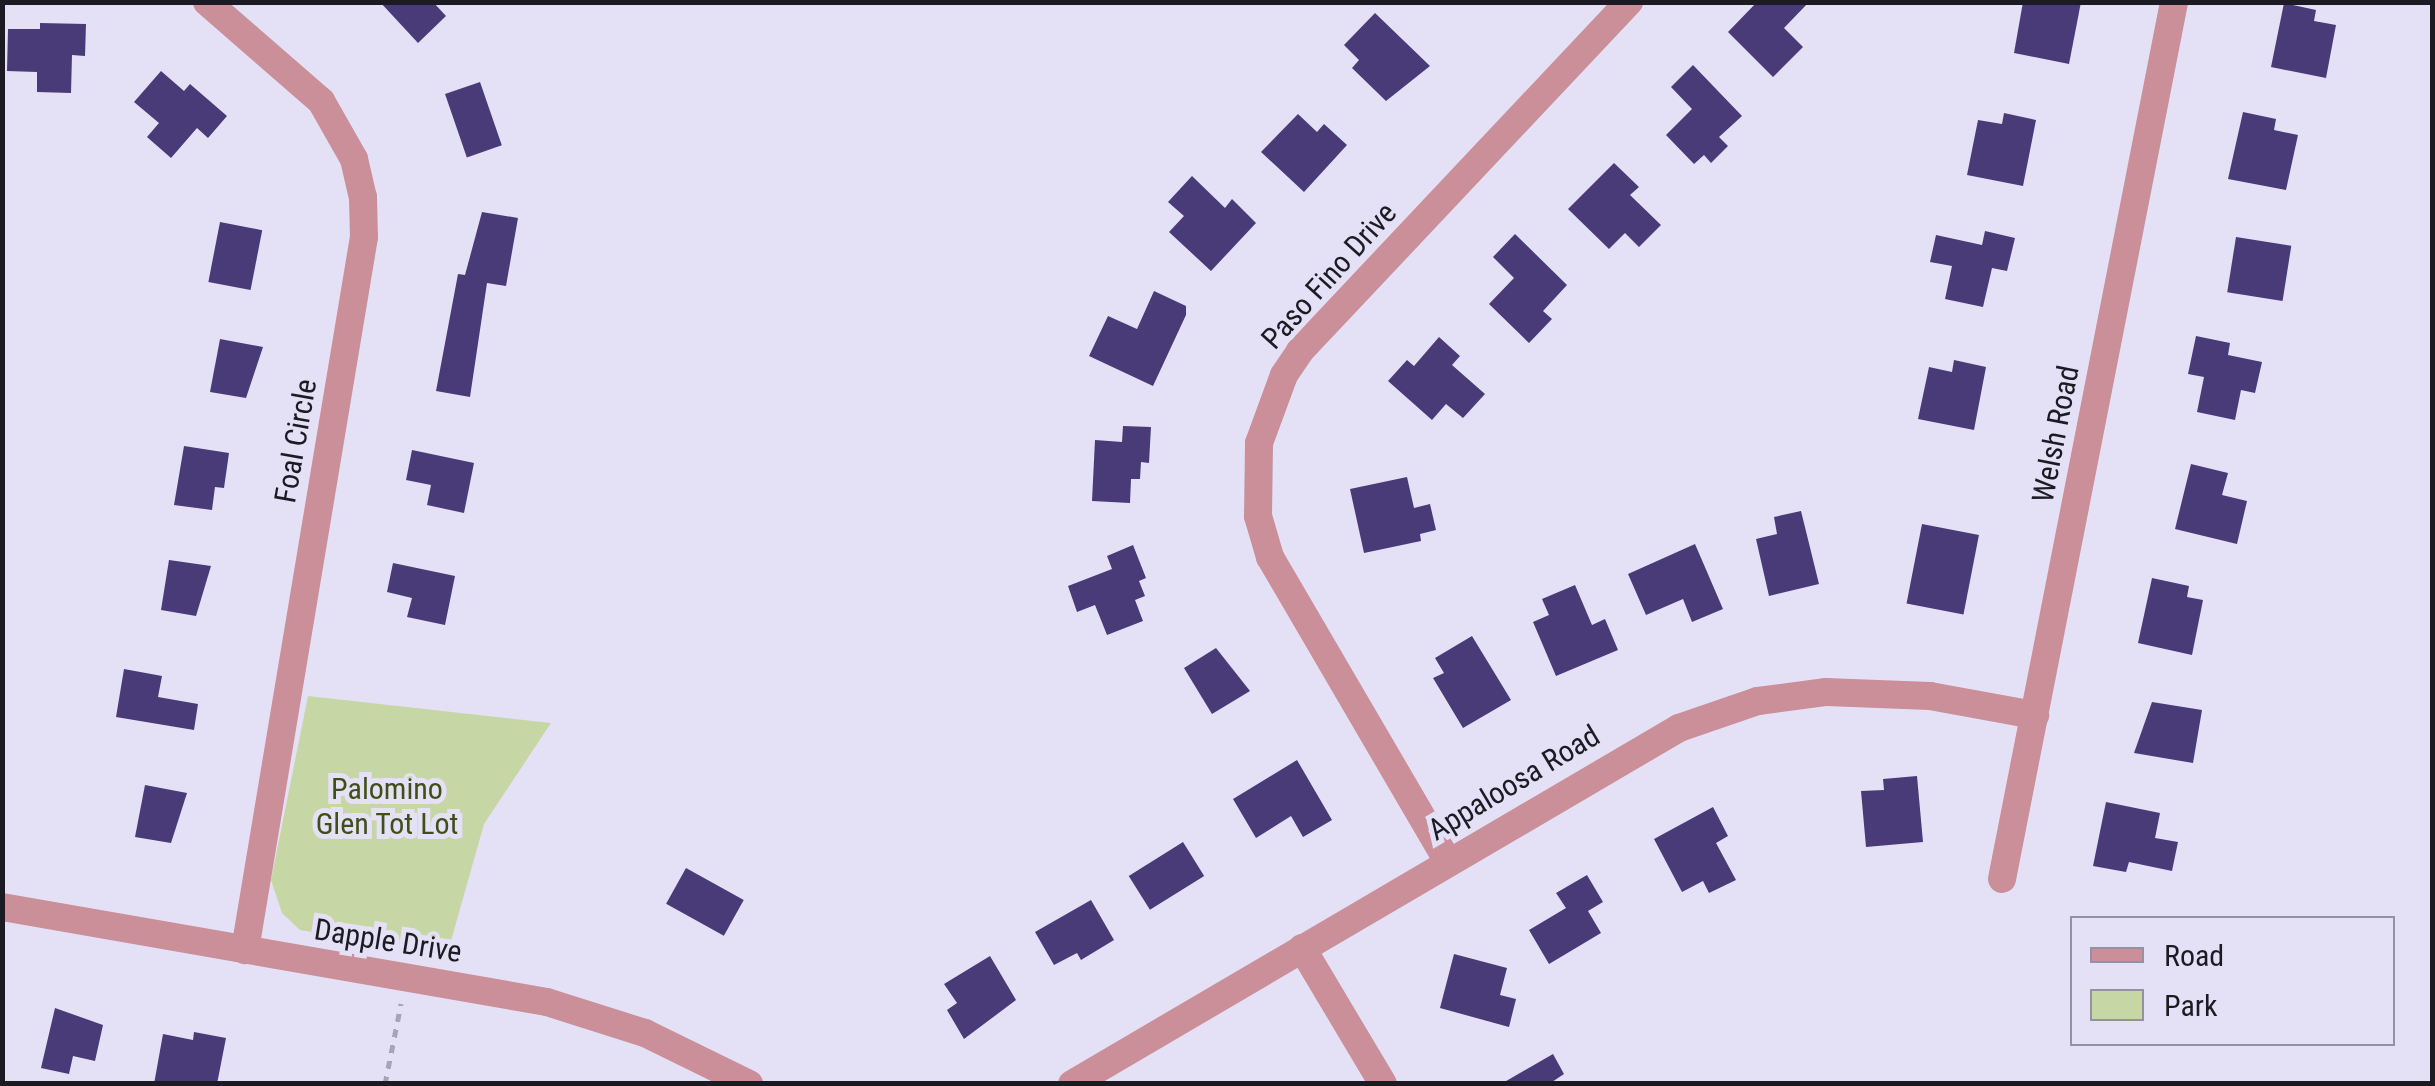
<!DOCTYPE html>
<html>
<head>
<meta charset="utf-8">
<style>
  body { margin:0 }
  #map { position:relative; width:2435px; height:1086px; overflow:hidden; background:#e4e1f7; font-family:"Roboto Condensed",sans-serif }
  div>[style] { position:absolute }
  .green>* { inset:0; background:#c7d6a5 }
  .building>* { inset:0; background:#493b78; transform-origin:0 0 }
  .path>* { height:5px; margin-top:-2.5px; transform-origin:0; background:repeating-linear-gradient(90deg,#a6a4b5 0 8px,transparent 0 16px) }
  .minor>* { height:28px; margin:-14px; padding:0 14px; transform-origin:14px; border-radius:14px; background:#ca8f98 }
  span { translate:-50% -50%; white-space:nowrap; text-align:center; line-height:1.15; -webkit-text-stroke:10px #e4e1f7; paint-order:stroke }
  .street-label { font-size:30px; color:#1c1b23 }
  .park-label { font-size:30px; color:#414e18 }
  .frame { position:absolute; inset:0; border:5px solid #1c1b23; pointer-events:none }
  .legend { position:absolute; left:2070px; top:916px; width:325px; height:130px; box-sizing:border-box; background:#e4e1f7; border:2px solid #9492a2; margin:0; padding:12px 18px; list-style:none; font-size:30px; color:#1c1b23 }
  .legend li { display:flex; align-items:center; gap:20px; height:50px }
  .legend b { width:50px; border:2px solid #9492a2 }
</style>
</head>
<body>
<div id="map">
  <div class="green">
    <div style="clip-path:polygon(308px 696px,551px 723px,484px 824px,447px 955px,300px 930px,282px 913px,271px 880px)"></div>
  </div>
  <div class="building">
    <div style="clip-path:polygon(380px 2px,433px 2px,446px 16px,418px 43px)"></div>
    <div style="clip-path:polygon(1757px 2px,1809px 2px,1784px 28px,1803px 47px,1773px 77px,1728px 32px)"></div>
    <div style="clip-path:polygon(2023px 2px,2081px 2px,2069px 64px,2014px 53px)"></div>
    <div style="clip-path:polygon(2284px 3px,2316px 10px,2314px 21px,2336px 25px,2326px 78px,2271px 67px)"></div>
    <div style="clip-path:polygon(1375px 13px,1430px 66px,1386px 101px,1352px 68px,1359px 60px,1344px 45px)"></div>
    <div style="clip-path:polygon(40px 23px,86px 24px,85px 56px,72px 55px,71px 93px,37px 92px,37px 72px,7px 71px,8px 29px,40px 29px)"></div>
    <div style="clip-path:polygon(1693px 65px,1742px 116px,1719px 137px,1728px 146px,1711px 163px,1704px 155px,1694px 164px,1666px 135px,1692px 109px,1671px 87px)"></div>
    <div style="clip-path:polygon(161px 71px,184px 91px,190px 84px,227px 116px,208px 138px,197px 128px,171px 158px,147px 137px,159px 123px,134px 102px)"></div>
    <div style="left:480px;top:82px;width:67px;height:37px;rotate:71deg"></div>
    <div style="clip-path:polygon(2243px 112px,2276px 119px,2274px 130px,2298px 135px,2286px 190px,2228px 179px)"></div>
    <div style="clip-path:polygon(2004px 113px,2036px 120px,2023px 186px,1967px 175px,1978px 120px,2002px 124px)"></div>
    <div style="clip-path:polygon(1298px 114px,1317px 132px,1324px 124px,1347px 145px,1304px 192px,1261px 152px)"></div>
    <div style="clip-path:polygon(1614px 163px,1639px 187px,1630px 195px,1661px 225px,1639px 247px,1625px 233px,1609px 249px,1568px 209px)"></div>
    <div style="clip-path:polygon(1192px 176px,1225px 208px,1232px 199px,1256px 223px,1211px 271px,1169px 232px,1184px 216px,1168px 202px)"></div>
    <div style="clip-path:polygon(482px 212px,518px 218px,506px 286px,487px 283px,470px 397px,436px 391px,458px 274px,465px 275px)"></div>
    <div style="left:220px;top:222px;width:43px;height:61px;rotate:11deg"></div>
    <div style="clip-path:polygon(1985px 231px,2015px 238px,2007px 271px,1992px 268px,1983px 307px,1945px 299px,1952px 266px,1930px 262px,1936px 235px,1982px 245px)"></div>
    <div style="clip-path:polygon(1515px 234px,1567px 285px,1543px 311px,1552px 319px,1529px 343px,1489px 304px,1514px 278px,1493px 257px)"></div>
    <div style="left:2236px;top:237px;width:56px;height:56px;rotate:9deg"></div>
    <div style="clip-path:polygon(1154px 291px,1186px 306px,1186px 315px,1153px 386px,1089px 356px,1108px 316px,1137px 329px)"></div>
    <div style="clip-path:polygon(2196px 336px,2230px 343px,2228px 355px,2262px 362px,2255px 393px,2241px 390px,2235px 420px,2197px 412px,2204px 377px,2188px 374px)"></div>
    <div style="clip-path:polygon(1439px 337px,1460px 356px,1452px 365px,1485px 394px,1463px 418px,1446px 404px,1432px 420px,1388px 381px,1407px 360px,1414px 366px)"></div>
    <div style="clip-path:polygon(220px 339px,263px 347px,246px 398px,210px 392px)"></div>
    <div style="clip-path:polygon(1954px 360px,1986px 367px,1974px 430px,1918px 419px,1929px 367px,1952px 372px)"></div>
    <div style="clip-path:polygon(1123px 426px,1151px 427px,1149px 463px,1141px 462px,1140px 479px,1131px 479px,1130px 503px,1092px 501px,1095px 440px,1122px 442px)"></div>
    <div style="clip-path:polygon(184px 446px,229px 453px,224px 488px,215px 487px,212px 510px,174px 505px)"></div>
    <div style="clip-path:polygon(412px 450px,474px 463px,464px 513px,427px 505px,431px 485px,406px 480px)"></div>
    <div style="clip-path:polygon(2191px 464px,2228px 473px,2222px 495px,2247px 501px,2237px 544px,2175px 529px)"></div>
    <div style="clip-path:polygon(1407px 477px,1414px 508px,1430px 504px,1436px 530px,1420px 534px,1421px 541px,1364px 553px,1350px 489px)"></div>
    <div style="clip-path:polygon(1801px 511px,1819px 584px,1769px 596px,1756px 539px,1777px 534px,1774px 517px)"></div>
    <div style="left:1922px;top:524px;width:58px;height:81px;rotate:11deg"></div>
    <div style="clip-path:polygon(1695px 544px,1723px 609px,1692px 622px,1683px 599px,1646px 615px,1628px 574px)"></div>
    <div style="clip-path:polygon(1133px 545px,1146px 578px,1139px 581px,1145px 596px,1135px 600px,1143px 621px,1107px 635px,1095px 605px,1077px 612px,1068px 586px,1112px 569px,1107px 556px)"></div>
    <div style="clip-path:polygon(169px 560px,211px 566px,196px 616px,161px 610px)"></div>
    <div style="clip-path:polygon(393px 563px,455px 576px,445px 625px,407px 617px,412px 598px,387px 592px)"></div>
    <div style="clip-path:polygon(2152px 578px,2189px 586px,2187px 597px,2203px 600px,2192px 655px,2138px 643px)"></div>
    <div style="clip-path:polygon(1575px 585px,1592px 625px,1605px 619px,1618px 650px,1556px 676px,1533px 622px,1549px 615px,1542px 599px)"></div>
    <div style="clip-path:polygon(1472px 636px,1511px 700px,1463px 728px,1433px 678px,1444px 673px,1435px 658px)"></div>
    <div style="clip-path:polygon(1216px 648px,1250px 691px,1212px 714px,1184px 668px)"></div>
    <div style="clip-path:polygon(124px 669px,162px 676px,158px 697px,198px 704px,194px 730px,116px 717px)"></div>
    <div style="clip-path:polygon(2152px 702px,2202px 710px,2193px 763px,2134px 753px)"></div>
    <div style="clip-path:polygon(1297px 760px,1332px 820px,1303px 837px,1291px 816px,1256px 838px,1233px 799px)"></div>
    <div style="clip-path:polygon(1917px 776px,1923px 842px,1866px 847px,1861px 791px,1884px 790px,1883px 779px)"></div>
    <div style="clip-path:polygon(145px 785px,187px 793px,171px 843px,135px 837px)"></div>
    <div style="clip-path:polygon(2106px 802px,2160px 813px,2155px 838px,2178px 842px,2172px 871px,2129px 862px,2126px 872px,2093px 866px)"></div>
    <div style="clip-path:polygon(1713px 807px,1728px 836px,1716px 843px,1736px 880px,1709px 893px,1703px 881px,1682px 892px,1654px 839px)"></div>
    <div style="left:1183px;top:842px;width:40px;height:64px;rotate:58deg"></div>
    <div style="left:686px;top:868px;width:66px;height:41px;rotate:29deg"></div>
    <div style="clip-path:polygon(1587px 875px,1603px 902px,1588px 911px,1601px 933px,1549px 964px,1529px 930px,1566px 908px,1556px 893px)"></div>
    <div style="clip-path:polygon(1091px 900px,1114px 940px,1081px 960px,1077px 953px,1054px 965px,1035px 932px)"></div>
    <div style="clip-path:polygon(1454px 954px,1507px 968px,1500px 995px,1516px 999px,1509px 1027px,1440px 1008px)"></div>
    <div style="clip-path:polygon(990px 956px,1016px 1000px,964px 1039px,947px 1010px,957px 1003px,944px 984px)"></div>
    <div style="clip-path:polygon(55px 1008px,103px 1025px,95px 1061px,73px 1056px,69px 1074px,41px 1068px)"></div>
    <div style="clip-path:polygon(194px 1032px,226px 1038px,217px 1084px,154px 1084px,163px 1034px,193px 1040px)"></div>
    <div style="clip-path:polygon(1553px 1054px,1564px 1074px,1549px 1084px,1501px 1084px)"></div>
  </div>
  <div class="path">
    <div style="left:385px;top:1084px;width:82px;rotate:-78.7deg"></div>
  </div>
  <div class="minor">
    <div style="left:207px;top:2px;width:151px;rotate:41deg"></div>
    <div style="left:321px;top:101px;width:67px;rotate:60.4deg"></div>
    <div style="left:354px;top:159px;width:39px;rotate:77deg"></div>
    <div style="left:363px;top:197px;width:40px;rotate:88.6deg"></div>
    <div style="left:364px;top:237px;width:723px;rotate:99.48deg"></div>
    <div style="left:1447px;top:860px;width:351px;rotate:-120.3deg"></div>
    <div style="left:1270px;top:557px;width:43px;rotate:-106.3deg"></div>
    <div style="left:1258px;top:516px;width:73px;rotate:-89.2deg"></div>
    <div style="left:1259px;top:443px;width:72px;rotate:-69.8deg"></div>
    <div style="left:1284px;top:375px;width:29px;rotate:-56deg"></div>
    <div style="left:1300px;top:351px;width:480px;rotate:-46.7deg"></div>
    <div style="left:2002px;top:879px;width:894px;rotate:-78.9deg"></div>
    <div style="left:2px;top:907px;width:553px;rotate:9.89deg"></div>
    <div style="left:547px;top:1002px;width:103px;rotate:17.6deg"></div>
    <div style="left:645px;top:1033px;width:116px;rotate:26.1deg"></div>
    <div style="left:1302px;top:948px;width:158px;rotate:59.2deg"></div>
    <div style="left:1072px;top:1084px;width:704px;rotate:-30.39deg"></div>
    <div style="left:1679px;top:728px;width:83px;rotate:-18.9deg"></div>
    <div style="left:1758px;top:701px;width:69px;rotate:-7.5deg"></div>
    <div style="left:1826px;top:692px;width:104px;rotate:2.2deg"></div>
    <div style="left:1930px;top:696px;width:107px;rotate:10.3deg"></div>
  </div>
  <div class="street-label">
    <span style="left:1329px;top:276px;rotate:-48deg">Paso Fino Drive</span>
    <span style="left:2056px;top:434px;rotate:-79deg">Welsh Road</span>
    <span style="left:296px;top:441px;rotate:-80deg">Foal Circle</span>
    <span style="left:1514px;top:783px;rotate:-31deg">Appaloosa Road</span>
    <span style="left:388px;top:941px;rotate:9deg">Dapple Drive</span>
  </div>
  <div class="park-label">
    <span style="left:387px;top:806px">Palomino<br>Glen Tot Lot</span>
  </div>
  <div class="frame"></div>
  <ul class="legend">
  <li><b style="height:12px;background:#ca8f98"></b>Road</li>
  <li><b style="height:28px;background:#c7d6a5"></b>Park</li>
  </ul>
</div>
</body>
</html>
